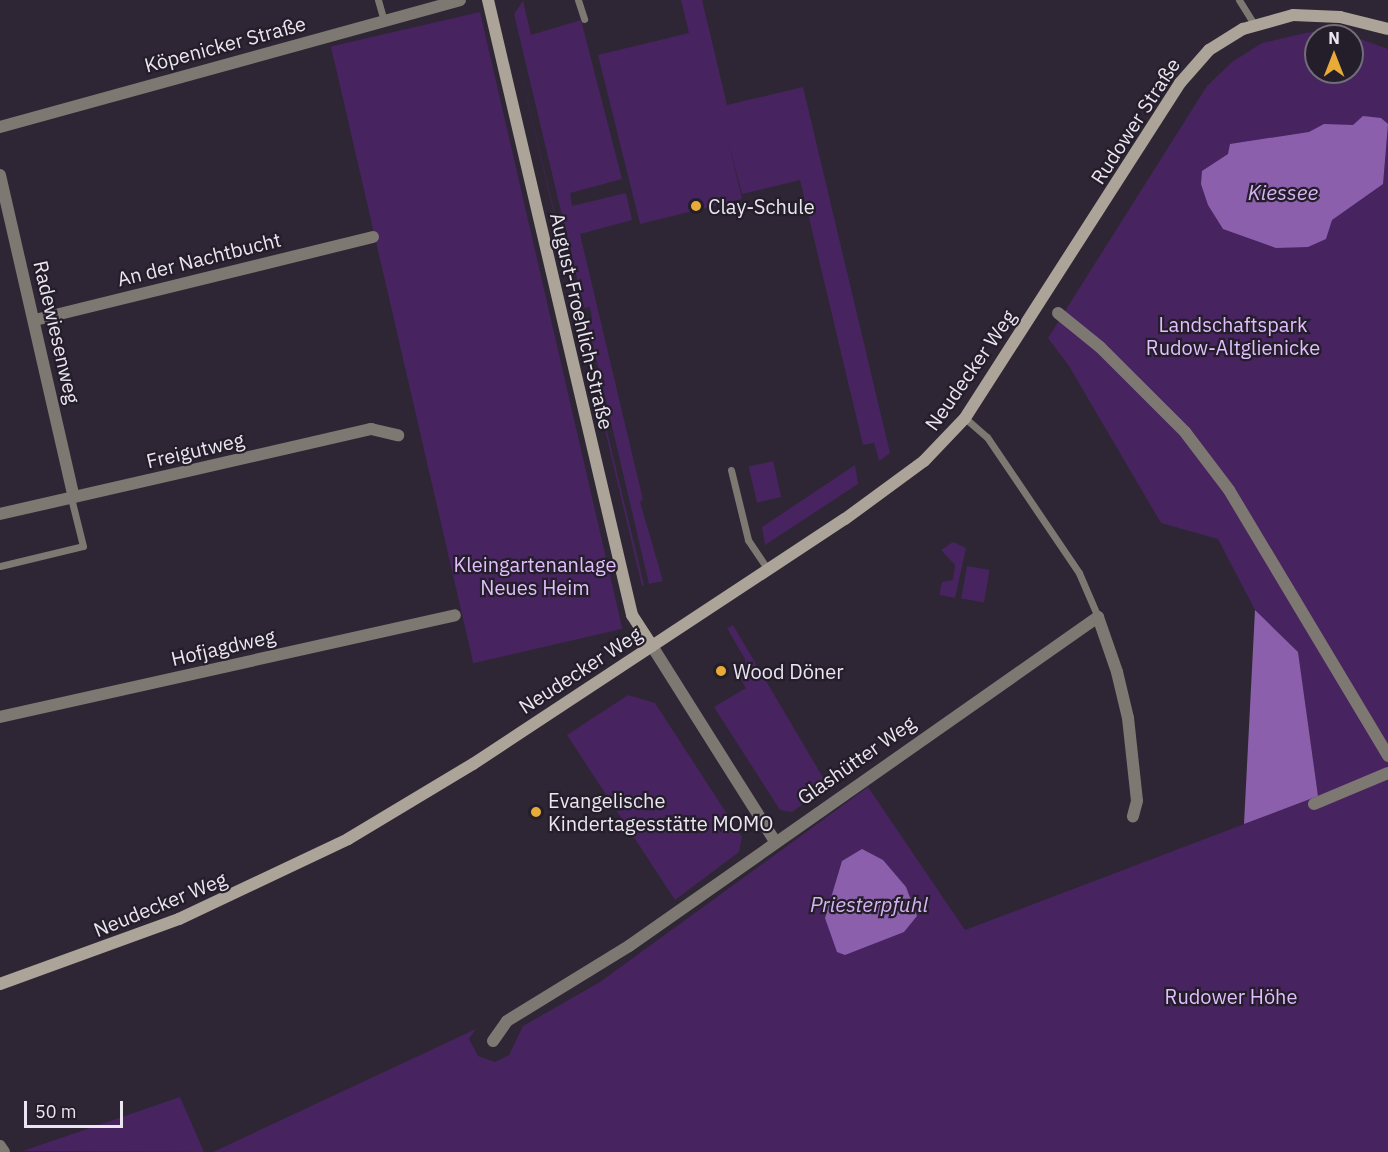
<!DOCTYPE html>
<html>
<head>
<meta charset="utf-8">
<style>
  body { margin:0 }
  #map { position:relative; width:1388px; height:1152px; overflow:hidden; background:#2e2634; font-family:"IBM Plex Sans",sans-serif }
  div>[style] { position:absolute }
  .green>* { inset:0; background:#47245f; transform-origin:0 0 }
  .water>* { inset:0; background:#8c5fad }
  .lane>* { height:7px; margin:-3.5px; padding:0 3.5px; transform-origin:3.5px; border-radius:3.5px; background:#7d7871 }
  .street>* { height:12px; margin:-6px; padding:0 6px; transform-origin:6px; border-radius:6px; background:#7d7871 }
  .secondary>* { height:12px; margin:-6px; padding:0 6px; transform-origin:6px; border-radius:6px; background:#aca499 }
  .dots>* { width:16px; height:16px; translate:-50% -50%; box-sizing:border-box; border:3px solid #241d2a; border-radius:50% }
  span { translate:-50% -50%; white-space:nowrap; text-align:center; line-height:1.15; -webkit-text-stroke:4.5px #241d2a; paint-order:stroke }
  .street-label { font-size:20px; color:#eae5ef }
  .poi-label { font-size:20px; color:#eae5ef }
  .left { translate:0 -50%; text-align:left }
  .park-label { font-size:20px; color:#e1befd }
  .water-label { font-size:21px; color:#d5b3f1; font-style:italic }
  .north { position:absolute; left:1304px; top:24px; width:60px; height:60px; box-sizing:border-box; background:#241d2a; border:2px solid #736d79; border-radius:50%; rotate:0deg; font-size:16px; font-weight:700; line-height:24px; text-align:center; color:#eae5ef }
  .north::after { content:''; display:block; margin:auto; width:21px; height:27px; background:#e8ab37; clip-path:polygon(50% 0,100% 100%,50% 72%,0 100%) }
  .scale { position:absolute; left:24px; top:1101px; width:99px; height:27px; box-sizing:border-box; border:3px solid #eae5ef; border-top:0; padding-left:8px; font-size:18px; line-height:21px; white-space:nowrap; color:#eae5ef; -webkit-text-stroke:4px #241d2a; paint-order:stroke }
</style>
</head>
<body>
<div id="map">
  <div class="green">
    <div style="clip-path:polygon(681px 0,702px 0,727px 105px,803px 87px,890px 453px,879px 461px,874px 443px,863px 445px,800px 180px,742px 194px,728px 141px,742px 199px,640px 224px,598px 55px,689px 33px)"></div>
    <div style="clip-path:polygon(523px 1px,531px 35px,581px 20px,622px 179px,570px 193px,572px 206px,626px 193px,632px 220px,580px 234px,643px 500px,640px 502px,663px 581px,649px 584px,587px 320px,592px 319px,590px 307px,584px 308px,514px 14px)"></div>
    <div style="left:480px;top:12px;width:633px;height:153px;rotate:77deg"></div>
    <div style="clip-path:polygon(508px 19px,644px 585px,642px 586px)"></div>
    <div style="clip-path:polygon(1310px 32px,1350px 36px,1316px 36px,1316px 72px,1352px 72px,1352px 36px,1388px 49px,1388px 1152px,213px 1152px,476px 1029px,469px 1039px,478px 1056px,495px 1062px,509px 1055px,523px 1026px,600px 982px,868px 787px,965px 930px,1318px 796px,1298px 652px,1255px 610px,1218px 539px,1161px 523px,1069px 366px,1048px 338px,1207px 86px,1232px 62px,1262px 43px)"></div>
    <div style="left:773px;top:461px;width:37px;height:25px;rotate:77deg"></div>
    <div style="clip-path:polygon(855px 465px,858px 484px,765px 545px,762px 527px)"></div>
    <div style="clip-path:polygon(953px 542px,966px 548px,955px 598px,940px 595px,940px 591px,942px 582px,953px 580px,955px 565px,941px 550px)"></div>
    <div style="left:967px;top:566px;width:23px;height:33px;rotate:10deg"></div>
    <div style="clip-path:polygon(733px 625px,828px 786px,792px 812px,780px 810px,714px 707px,746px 688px,735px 669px,746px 661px,727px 628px)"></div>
    <div style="clip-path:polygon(628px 695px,655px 703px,742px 837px,739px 852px,675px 900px,567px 735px)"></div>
    <div style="clip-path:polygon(180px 1097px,204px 1152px,23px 1151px)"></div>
  </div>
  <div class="water">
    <div style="clip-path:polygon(1363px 116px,1381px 118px,1388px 124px,1383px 184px,1332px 220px,1326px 239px,1308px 247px,1276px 248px,1223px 229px,1208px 205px,1201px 184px,1202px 171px,1228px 154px,1230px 144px,1309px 132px,1324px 124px,1353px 125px)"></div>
    <div style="clip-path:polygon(1255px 610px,1298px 652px,1318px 796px,1244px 824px)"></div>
    <div style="clip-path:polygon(862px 849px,883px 860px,906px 887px,917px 916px,904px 932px,845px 955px,837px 952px,825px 918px,842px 861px)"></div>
  </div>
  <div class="lane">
    <div style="left:378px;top:0;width:22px;rotate:74deg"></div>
    <div style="left:578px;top:0;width:20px;rotate:72deg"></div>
    <div style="left:1239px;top:0;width:28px;rotate:58deg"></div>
    <div style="left:965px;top:418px;width:29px;rotate:41deg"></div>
    <div style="left:987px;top:437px;width:164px;rotate:55.9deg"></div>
    <div style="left:1079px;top:573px;width:48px;rotate:66.6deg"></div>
    <div style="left:731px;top:470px;width:72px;rotate:76.3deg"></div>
    <div style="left:748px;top:540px;width:36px;rotate:56deg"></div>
    <div style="left:0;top:566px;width:85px;rotate:-13.5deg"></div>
    <div style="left:83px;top:546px;width:49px;rotate:-104deg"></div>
  </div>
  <div class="street">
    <div style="left:0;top:127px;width:477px;rotate:-15.4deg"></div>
    <div style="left:0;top:175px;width:330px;rotate:77.1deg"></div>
    <div style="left:1058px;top:313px;width:54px;rotate:39deg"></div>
    <div style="left:1100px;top:347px;width:120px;rotate:45deg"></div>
    <div style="left:1185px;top:432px;width:73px;rotate:52.8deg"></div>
    <div style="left:1229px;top:490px;width:310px;rotate:59.1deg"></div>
    <div style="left:35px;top:320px;width:348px;rotate:-13.8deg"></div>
    <div style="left:0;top:514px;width:381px;rotate:-12.9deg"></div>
    <div style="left:371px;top:429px;width:28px;rotate:13deg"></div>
    <div style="left:652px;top:646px;width:231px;rotate:57.8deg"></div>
    <div style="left:0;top:717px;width:466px;rotate:-12.6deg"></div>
    <div style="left:1314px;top:804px;width:80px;rotate:-22.7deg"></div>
    <div style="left:493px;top:1041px;width:24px;rotate:-55deg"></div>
    <div style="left:507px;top:1021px;width:143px;rotate:-31.6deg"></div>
    <div style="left:629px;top:946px;width:573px;rotate:-35.05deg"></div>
    <div style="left:1098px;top:617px;width:58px;rotate:70.9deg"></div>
    <div style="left:1117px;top:672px;width:47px;rotate:76.6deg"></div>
    <div style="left:1128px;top:718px;width:83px;rotate:83.8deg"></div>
    <div style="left:1137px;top:801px;width:16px;rotate:105deg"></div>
    <div style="left:0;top:1146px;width:7px;rotate:56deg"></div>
  </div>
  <div class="secondary">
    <div style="left:488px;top:0;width:632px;rotate:76.82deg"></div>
    <div style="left:632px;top:615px;width:37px;rotate:57deg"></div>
    <div style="left:0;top:984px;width:190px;rotate:-20deg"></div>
    <div style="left:179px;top:919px;width:187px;rotate:-25.3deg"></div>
    <div style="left:348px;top:839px;width:146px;rotate:-31deg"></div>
    <div style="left:473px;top:764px;width:445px;rotate:-33.4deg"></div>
    <div style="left:845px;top:519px;width:98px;rotate:-36.3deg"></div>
    <div style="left:924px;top:461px;width:59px;rotate:-46.4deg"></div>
    <div style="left:965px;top:418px;width:398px;rotate:-57.3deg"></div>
    <div style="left:1180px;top:83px;width:44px;rotate:-48.7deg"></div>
    <div style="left:1209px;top:50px;width:40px;rotate:-32deg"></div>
    <div style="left:1243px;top:29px;width:52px;rotate:-15.6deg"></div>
    <div style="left:1293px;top:15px;width:47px;rotate:2.4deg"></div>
    <div style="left:1340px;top:17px;width:49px;rotate:14deg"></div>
  </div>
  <div class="dots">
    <div style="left:696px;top:206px;background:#e8ab37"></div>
    <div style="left:721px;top:671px;background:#e8ab37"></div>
    <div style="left:536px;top:812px;background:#e8ab37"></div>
  </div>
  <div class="street-label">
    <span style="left:225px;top:44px;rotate:-15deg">Köpenicker Straße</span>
    <span style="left:1135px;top:121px;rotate:-57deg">Rudower Straße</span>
    <span style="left:199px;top:259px;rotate:-14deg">An der Nachtbucht</span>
    <span style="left:582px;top:321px;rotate:77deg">August-Froehlich-Straße</span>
    <span style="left:57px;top:332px;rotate:77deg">Radewiesenweg</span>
    <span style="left:970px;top:370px;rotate:-55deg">Neudecker Weg</span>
    <span style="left:195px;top:450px;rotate:-13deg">Freigutweg</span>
    <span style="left:223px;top:647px;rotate:-13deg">Hofjagdweg</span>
    <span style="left:580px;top:670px;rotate:-33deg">Neudecker Weg</span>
    <span style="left:856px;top:760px;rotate:-35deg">Glashütter Weg</span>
    <span style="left:160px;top:904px;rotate:-22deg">Neudecker Weg</span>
  </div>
  <div class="poi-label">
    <span class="left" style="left:708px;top:206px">Clay-Schule</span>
    <span class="left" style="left:733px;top:671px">Wood Döner</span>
    <span class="left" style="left:548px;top:812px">Evangelische<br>Kindertagesstätte MOMO</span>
  </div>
  <div class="park-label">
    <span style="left:1233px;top:336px">Landschaftspark<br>Rudow-Altglienicke</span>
    <span style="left:535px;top:576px">Kleingartenanlage<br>Neues Heim</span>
    <span style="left:1231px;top:996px">Rudower Höhe</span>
  </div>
  <div class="water-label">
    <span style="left:1283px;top:192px">Kiessee</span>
    <span style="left:869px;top:904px">Priesterpfuhl</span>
  </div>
  <div class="north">N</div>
  <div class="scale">50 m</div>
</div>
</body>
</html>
